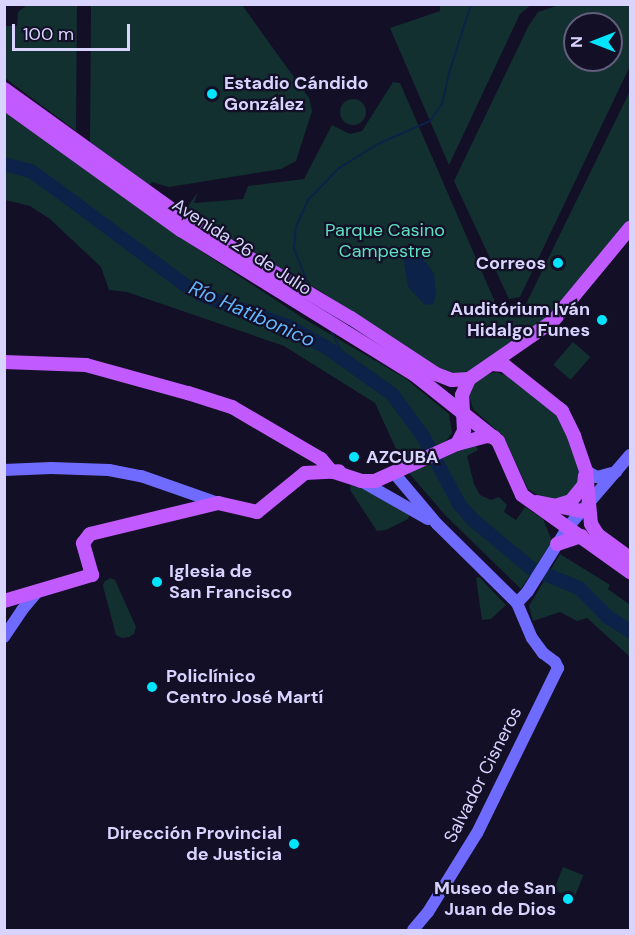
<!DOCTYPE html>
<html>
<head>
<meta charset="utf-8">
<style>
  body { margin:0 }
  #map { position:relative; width:635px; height:935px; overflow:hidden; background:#130f26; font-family:"DM Sans",sans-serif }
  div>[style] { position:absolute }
  .green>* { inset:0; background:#12302f; transform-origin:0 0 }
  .round { border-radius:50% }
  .water>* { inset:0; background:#0c2248 }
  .stream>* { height:2px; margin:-1px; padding:0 1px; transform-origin:1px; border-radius:1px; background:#0c2248 }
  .river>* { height:14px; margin:-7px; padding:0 7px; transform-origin:7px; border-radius:7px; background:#0c2248 }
  .secondary>* { height:12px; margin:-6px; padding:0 6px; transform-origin:6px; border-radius:6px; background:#6f6bff }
  .primary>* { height:14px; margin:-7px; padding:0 7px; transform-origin:7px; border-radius:7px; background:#c25bff }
  .dots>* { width:16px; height:16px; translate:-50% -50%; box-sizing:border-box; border:3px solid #130f26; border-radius:50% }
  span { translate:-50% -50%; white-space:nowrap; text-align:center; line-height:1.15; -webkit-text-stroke:4.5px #130f26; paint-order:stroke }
  .poi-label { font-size:18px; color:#d9d4ff; font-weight:700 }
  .left { translate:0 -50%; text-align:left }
  .right { translate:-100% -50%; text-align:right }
  .park-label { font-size:18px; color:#5fe0c0 }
  .street-label { font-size:18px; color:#d9d4ff }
  .water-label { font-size:20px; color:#62b6ff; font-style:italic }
  .frame { position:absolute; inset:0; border:6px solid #d9d4ff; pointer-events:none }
  .north { position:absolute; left:563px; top:12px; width:60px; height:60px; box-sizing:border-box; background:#130f26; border:2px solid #625e7d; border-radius:50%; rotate:270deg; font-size:16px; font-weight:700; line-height:24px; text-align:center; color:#d9d4ff }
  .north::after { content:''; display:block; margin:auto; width:21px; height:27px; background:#00e5ff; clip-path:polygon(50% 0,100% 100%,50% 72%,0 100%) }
  .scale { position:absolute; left:12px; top:24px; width:118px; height:27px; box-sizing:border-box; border:3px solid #d9d4ff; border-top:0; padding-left:8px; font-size:18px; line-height:21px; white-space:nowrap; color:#d9d4ff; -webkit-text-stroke:4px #130f26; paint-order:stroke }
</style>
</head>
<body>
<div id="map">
  <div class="green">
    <div style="clip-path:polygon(27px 5px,77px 5px,76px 131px,5px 78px,5px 26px,17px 26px,18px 12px)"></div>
    <div style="clip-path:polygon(91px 5px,242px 5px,309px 98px,312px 111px,296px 161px,281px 169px,169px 187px,152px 182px,149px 185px,90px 142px)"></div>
    <div style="clip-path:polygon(440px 5px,531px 5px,520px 14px,449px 165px,390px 28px,440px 11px)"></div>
    <div style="clip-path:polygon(evenodd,559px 5px,628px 5px,630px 8px,630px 66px,520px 297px,509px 299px,454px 181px,529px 25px,538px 12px,559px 5px,575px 24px,611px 24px,611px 60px,575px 60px,575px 24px)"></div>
    <div style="clip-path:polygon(393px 82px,400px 83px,498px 309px,520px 304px,524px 308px,630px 91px,630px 220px,544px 320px,465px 374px,459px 375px,439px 369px,317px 289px,282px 272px,216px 231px,192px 215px,188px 206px,198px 192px,194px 203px,243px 199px,248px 186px,304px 179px,332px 125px,350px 134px,362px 131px)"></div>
    <div class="round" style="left:340px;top:99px;width:26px;height:26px"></div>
    <div style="clip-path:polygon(5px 111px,172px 232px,306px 320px,405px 378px,449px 414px,452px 433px,446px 441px,402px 462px,375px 403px,284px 346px,127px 292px,109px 290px,101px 267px,50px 219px,30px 206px,5px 200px)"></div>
    <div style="left:573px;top:342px;width:23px;height:30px;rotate:41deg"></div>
    <div style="clip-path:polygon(496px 372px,510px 377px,555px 414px,564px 427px,580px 475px,579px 486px,562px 500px,546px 500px,528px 489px,503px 436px,473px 409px,469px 395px,473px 384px,485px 375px)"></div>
    <div style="clip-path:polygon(475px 444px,478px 450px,467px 456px,474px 484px,480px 495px,491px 500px,499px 497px,507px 505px,504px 512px,516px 520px,525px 507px,543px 519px,552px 541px,521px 589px,445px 515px,409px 473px)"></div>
    <div style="clip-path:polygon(351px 483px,410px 513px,408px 519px,386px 530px,377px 531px,350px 490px)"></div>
    <div style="clip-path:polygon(560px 554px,610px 585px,608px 589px,630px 605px,630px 657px,587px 618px,577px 621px,560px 612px,533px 621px,529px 606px)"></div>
    <div style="clip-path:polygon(479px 577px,506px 605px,491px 619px,482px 620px,476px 578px)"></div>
    <div style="clip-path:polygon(110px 578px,115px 580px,136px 627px,134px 634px,129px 637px,122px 638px,116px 635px,103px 586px,104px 582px)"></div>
    <div style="left:563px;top:867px;width:22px;height:25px;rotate:22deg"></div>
  </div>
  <div class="water">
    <div style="clip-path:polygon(411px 251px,420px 255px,434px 273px,436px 294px,433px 305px,424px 304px,408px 287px,404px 261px,405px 255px)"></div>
  </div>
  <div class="stream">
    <div style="left:309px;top:286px;width:40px;rotate:-112deg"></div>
    <div style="left:294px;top:249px;width:22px;rotate:-85deg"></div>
    <div style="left:296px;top:227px;width:30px;rotate:-66deg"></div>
    <div style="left:308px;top:200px;width:45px;rotate:-45.9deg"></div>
    <div style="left:339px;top:168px;width:46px;rotate:-31.6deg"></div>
    <div style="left:378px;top:144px;width:57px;rotate:-23.9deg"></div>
    <div style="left:430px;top:121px;width:21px;rotate:-55deg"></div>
    <div style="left:442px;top:104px;width:32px;rotate:-77deg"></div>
    <div style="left:449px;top:73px;width:72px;rotate:-72.3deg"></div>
    <div style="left:330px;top:329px;width:35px;rotate:63deg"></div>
  </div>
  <div class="river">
    <div style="left:4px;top:164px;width:28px;rotate:15deg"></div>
    <div style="left:31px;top:171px;width:31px;rotate:36deg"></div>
    <div style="left:56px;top:189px;width:161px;rotate:36.7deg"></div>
    <div style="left:185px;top:285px;width:22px;rotate:30deg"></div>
    <div style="left:204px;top:296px;width:89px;rotate:19.7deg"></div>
    <div style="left:288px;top:326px;width:43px;rotate:28.9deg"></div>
    <div style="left:326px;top:347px;width:81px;rotate:35.5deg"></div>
    <div style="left:392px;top:394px;width:52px;rotate:53.6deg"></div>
    <div style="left:423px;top:436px;width:77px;rotate:62.1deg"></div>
    <div style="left:459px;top:504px;width:21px;rotate:49deg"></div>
    <div style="left:473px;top:520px;width:77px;rotate:39.7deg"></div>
    <div style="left:532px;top:569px;width:51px;rotate:22deg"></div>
    <div style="left:579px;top:588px;width:42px;rotate:45deg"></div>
    <div style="left:609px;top:618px;width:25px;rotate:32deg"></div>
  </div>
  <div class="secondary">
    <div style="left:4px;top:470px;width:47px;rotate:-2.4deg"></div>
    <div style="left:51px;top:468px;width:58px;rotate:2deg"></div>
    <div style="left:109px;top:470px;width:33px;rotate:11deg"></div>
    <div style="left:141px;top:476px;width:82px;rotate:19.3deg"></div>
    <div style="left:586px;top:471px;width:13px;rotate:29deg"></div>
    <div style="left:597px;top:477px;width:20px;rotate:-15deg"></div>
    <div style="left:394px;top:473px;width:67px;rotate:49.9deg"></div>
    <div style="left:437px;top:524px;width:112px;rotate:44.6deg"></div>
    <div style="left:517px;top:603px;width:38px;rotate:67deg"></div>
    <div style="left:532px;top:638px;width:19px;rotate:54deg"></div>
    <div style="left:543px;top:653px;width:15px;rotate:37deg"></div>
    <div style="left:555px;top:662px;width:7px;rotate:63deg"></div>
    <div style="left:558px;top:668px;width:184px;rotate:116.1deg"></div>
    <div style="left:477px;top:833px;width:93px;rotate:121.8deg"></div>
    <div style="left:428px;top:912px;width:23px;rotate:130deg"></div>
    <div style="left:361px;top:481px;width:77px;rotate:29.6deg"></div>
    <div style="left:517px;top:603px;width:16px;rotate:-47deg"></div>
    <div style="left:528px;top:591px;width:75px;rotate:-58deg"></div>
    <div style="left:568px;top:527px;width:95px;rotate:-49.3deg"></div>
    <div style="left:4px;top:637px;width:32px;rotate:-56deg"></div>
    <div style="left:22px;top:610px;width:25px;rotate:-50deg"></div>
  </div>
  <div class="primary">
    <div style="left:4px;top:89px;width:228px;rotate:35.7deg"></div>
    <div style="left:189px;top:222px;width:188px;rotate:30.7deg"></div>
    <div style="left:351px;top:318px;width:102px;rotate:33.4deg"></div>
    <div style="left:436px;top:374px;width:17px;rotate:21deg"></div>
    <div style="left:452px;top:380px;width:17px;rotate:-3deg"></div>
    <div style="left:4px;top:103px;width:218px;rotate:35.7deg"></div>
    <div style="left:181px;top:230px;width:275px;rotate:31.8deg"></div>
    <div style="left:415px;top:375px;width:106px;rotate:38.5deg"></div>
    <div style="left:498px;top:441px;width:59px;rotate:66deg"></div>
    <div style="left:522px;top:495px;width:133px;rotate:35.5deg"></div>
    <div style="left:4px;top:362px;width:82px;rotate:2.1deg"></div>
    <div style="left:86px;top:365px;width:106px;rotate:15.4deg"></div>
    <div style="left:188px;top:393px;width:46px;rotate:17.7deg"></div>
    <div style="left:232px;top:407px;width:103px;rotate:30.3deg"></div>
    <div style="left:321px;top:459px;width:16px;rotate:50deg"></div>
    <div style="left:331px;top:471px;width:32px;rotate:18deg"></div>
    <div style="left:361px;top:481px;width:14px"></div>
    <div style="left:375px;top:481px;width:90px;rotate:-24.3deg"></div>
    <div style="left:457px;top:444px;width:31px;rotate:-15deg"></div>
    <div style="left:487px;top:436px;width:7px;rotate:8deg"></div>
    <div style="left:492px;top:364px;width:12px;rotate:5deg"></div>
    <div style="left:504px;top:365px;width:74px;rotate:38.4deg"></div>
    <div style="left:562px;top:411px;width:28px;rotate:64deg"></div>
    <div style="left:574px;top:436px;width:37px;rotate:71deg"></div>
    <div style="left:586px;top:471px;width:53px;rotate:84.6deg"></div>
    <div style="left:591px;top:524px;width:13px;rotate:58deg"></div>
    <div style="left:598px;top:535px;width:39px;rotate:36deg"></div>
    <div style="left:457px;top:444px;width:15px;rotate:-62deg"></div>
    <div style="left:464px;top:431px;width:36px;rotate:-93deg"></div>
    <div style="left:462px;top:395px;width:17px;rotate:-66deg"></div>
    <div style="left:469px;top:379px;width:102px;rotate:-34.6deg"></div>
    <div style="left:553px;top:321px;width:121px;rotate:-50.4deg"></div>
    <div style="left:537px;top:502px;width:46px;rotate:11.3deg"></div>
    <div style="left:555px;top:506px;width:17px;rotate:-17deg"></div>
    <div style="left:571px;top:501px;width:21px;rotate:-51deg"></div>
    <div style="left:584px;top:485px;width:9px;rotate:-84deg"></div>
    <div style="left:557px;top:544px;width:26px;rotate:-18deg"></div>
    <div style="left:4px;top:601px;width:92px;rotate:-16.5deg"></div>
    <div style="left:92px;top:575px;width:33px;rotate:-106deg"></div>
    <div style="left:83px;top:543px;width:11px;rotate:-52deg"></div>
    <div style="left:90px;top:534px;width:132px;rotate:-13.6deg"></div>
    <div style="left:218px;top:503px;width:40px;rotate:13deg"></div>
    <div style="left:257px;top:512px;width:62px;rotate:-39.1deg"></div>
    <div style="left:305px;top:473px;width:34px;rotate:-3deg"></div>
  </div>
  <div class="dots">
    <div style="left:212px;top:94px;background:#00e5ff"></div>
    <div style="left:558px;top:263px;background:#00e5ff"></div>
    <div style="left:602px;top:320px;background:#00e5ff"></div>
    <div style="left:354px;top:457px;background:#00e5ff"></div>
    <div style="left:157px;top:582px;background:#00e5ff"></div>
    <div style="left:152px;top:687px;background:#00e5ff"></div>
    <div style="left:294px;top:844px;background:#00e5ff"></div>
    <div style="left:568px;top:899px;background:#00e5ff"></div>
  </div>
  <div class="poi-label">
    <span class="left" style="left:224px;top:94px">Estadio Cándido<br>González</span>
    <span class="right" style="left:546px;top:263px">Correos</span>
    <span class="right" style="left:590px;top:320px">Auditórium Iván<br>Hidalgo Funes</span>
    <span class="left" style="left:366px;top:457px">AZCUBA</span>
    <span class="left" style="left:169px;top:582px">Iglesia de<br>San Francisco</span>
    <span class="left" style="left:166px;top:687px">Policlínico<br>Centro José Martí</span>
    <span class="right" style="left:282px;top:844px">Dirección Provincial<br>de Justicia</span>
    <span class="right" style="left:556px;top:899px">Museo de San<br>Juan de Dios</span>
  </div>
  <div class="park-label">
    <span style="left:385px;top:241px">Parque Casino<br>Campestre</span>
  </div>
  <div class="street-label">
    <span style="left:242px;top:247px;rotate:33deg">Avenida 26 de Julio</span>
    <span style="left:483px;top:775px;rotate:-63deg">Salvador Cisneros</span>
  </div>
  <div class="water-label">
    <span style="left:252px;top:314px;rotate:24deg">Río Hatibonico</span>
  </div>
  <div class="frame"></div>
  <div class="north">N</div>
  <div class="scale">100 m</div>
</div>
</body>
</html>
